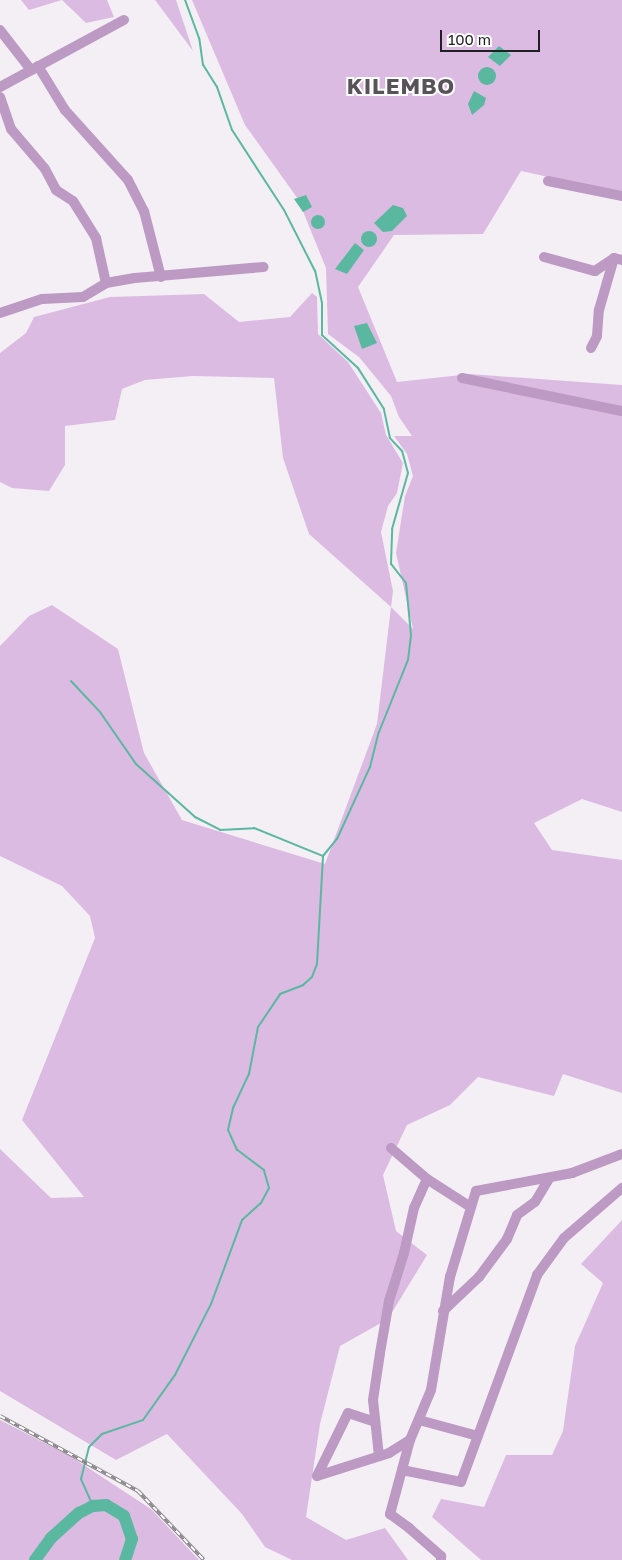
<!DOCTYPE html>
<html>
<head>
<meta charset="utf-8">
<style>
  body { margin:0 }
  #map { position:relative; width:622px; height:1560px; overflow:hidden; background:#f4eff5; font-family:"Golos Text",sans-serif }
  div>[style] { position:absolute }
  .green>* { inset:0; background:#dcbbe2 }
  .water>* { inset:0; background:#5ab8a0 }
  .round { border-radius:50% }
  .stream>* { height:2px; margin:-1px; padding:0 1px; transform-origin:1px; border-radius:1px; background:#5ab8a0 }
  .river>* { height:12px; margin:-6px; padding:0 6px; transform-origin:6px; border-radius:6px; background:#5ab8a0 }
  .minor>* { height:10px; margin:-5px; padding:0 5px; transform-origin:5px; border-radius:5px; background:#bd9ac4 }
  .rail>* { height:4px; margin-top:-2px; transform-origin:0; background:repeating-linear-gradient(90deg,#fff 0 5.5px,#8a878b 0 11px); box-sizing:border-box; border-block:1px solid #8a878b }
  span { translate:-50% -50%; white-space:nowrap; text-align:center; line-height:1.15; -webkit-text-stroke:4px #fff; paint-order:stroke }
  .district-label { font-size:22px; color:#585359; font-weight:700; letter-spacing:1px }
  .scale { position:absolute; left:440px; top:30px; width:100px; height:22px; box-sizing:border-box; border:2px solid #201f21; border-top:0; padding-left:6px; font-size:15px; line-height:18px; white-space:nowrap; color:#201f21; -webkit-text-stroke:4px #fff; paint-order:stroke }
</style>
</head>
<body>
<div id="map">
  <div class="green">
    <div style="clip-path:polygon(21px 0,107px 0,114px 17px,86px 23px,62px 0,29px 10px)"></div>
    <div style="clip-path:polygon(155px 0,176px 0,193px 51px)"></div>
    <div style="clip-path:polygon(192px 0,622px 0,622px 193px,521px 171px,483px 234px,394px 235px,358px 287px,397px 382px,470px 374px,622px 385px,622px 812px,582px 799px,534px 823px,552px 850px,622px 860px,622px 1093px,563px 1074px,554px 1096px,478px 1077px,450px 1105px,407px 1125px,383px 1175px,396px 1231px,427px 1255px,388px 1319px,340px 1346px,320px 1424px,306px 1517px,346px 1540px,385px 1528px,408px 1560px,292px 1560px,265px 1547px,242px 1514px,167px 1434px,116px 1460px,0 1391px,0 1149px,51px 1198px,84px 1197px,22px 1120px,95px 938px,90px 916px,62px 886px,0 856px,0 646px,29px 616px,52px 605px,118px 649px,144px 753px,182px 820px,325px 864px,377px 724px,391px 607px,309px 534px,283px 458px,274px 378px,193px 376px,145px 380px,122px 389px,115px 420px,65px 426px,65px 465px,49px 491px,12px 488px,0 482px,0 353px,26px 333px,34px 317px,110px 297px,204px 294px,239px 322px,290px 317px,312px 293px,317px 297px,318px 334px,348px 362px,381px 413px,386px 435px,403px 463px,397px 493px,388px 506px,381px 532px,393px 591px,391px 607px,413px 629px,396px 553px,405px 496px,413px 476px,407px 454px,394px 436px,412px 436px,399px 417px,391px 396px,359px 357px,328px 334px,326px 268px,298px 199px,245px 125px)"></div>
    <div style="clip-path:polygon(622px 1220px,622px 1560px,481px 1560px,432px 1517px,441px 1499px,484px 1507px,506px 1455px,552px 1455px,563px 1431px,575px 1346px,603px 1283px,581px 1264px)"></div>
    <div style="clip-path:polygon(0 1420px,70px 1456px,151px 1509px,199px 1560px,0 1560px)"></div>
  </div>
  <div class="water">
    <div style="clip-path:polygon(499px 46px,511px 55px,500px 66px,488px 57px)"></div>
    <div class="round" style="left:478px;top:67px;width:18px;height:18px"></div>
    <div style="clip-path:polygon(474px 91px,486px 98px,484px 105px,472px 115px,468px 104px)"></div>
    <div style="clip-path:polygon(306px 195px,312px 207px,303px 212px,294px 199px)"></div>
    <div style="clip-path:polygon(393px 205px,403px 208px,407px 216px,392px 231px,383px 232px,374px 223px)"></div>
    <div class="round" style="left:311px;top:215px;width:14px;height:14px"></div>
    <div class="round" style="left:361px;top:231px;width:16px;height:16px"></div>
    <div style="clip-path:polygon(355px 243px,364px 250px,347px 274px,335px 269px)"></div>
    <div style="clip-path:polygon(367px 323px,377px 343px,362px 349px,354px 326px)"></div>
  </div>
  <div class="stream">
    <div style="left:71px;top:681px;width:42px;rotate:46.9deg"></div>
    <div style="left:100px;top:712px;width:63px;rotate:55.3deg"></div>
    <div style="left:136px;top:764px;width:79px;rotate:41.9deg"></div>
    <div style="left:195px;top:817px;width:28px;rotate:27deg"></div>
    <div style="left:220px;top:830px;width:34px;rotate:-3deg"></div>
    <div style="left:254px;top:828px;width:74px;rotate:22.1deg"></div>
    <div style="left:93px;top:1506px;width:30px;rotate:-114deg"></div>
    <div style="left:81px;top:1479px;width:33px;rotate:-76deg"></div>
    <div style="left:89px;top:1447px;width:18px;rotate:-45deg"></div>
    <div style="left:102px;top:1434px;width:43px;rotate:-18.9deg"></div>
    <div style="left:143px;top:1420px;width:55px;rotate:-54.6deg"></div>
    <div style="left:175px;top:1375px;width:80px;rotate:-63.1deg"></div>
    <div style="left:211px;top:1304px;width:90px;rotate:-69.7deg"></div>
    <div style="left:242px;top:1220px;width:25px;rotate:-42deg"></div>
    <div style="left:261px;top:1203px;width:17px;rotate:-62deg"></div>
    <div style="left:269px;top:1188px;width:19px;rotate:-106deg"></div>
    <div style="left:264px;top:1170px;width:34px;rotate:-143deg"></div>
    <div style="left:237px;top:1150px;width:22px;rotate:-114deg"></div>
    <div style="left:228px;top:1130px;width:23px;rotate:-77deg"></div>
    <div style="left:233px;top:1108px;width:38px;rotate:-65deg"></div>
    <div style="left:249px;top:1074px;width:48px;rotate:-79.2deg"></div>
    <div style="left:258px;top:1027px;width:40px;rotate:-56deg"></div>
    <div style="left:280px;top:994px;width:25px;rotate:-21deg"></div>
    <div style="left:303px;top:985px;width:12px;rotate:-42deg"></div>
    <div style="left:312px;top:977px;width:14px;rotate:-69deg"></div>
    <div style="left:317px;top:964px;width:108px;rotate:-86.8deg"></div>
    <div style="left:323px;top:856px;width:22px;rotate:-51deg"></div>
    <div style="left:337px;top:839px;width:79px;rotate:-65.4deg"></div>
    <div style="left:370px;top:767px;width:36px;rotate:-76deg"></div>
    <div style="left:379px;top:732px;width:78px;rotate:-68.1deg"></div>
    <div style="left:408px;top:660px;width:25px;rotate:-83deg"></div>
    <div style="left:411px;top:635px;width:52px;rotate:-95.5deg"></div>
    <div style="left:406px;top:583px;width:24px;rotate:-128deg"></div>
    <div style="left:391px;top:564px;width:35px;rotate:-88deg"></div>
    <div style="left:392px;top:529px;width:58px;rotate:-74.1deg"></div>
    <div style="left:408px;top:473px;width:23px;rotate:-105deg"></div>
    <div style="left:402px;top:451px;width:18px;rotate:-133deg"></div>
    <div style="left:390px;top:438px;width:30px;rotate:-102deg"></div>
    <div style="left:384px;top:409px;width:49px;rotate:-122.4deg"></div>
    <div style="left:358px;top:368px;width:49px;rotate:-137.5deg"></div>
    <div style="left:322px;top:335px;width:32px;rotate:-90deg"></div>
    <div style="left:322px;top:303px;width:33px;rotate:-102deg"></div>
    <div style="left:315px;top:271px;width:68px;rotate:-116.9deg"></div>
    <div style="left:284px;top:210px;width:95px;rotate:-123deg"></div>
    <div style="left:232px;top:130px;width:46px;rotate:-109.2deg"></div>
    <div style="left:217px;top:87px;width:26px;rotate:-122deg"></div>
    <div style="left:203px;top:65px;width:27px;rotate:-98deg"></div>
    <div style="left:199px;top:38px;width:40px;rotate:-110.2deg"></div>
  </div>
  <div class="river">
    <div style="left:35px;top:1560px;width:27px;rotate:-54deg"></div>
    <div style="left:51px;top:1538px;width:38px;rotate:-42deg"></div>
    <div style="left:79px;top:1513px;width:16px;rotate:-27deg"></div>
    <div style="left:93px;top:1506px;width:13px;rotate:-4deg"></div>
    <div style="left:106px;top:1505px;width:21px;rotate:31deg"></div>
    <div style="left:124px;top:1516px;width:24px;rotate:71deg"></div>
    <div style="left:132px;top:1539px;width:22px;rotate:108deg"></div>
  </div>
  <div class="minor">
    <div style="left:0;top:30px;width:51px;rotate:52.2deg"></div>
    <div style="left:38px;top:66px;width:52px;rotate:58.5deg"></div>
    <div style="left:65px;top:110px;width:94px;rotate:48deg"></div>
    <div style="left:128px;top:180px;width:35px;rotate:63deg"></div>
    <div style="left:144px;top:211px;width:68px;rotate:75.6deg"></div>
    <div style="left:0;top:87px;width:141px;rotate:-28.4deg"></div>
    <div style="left:0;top:97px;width:34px;rotate:71deg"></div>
    <div style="left:11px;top:129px;width:52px;rotate:49.6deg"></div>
    <div style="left:45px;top:169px;width:24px;rotate:62deg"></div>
    <div style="left:56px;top:190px;width:20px;rotate:33deg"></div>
    <div style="left:73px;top:201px;width:44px;rotate:58.1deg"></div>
    <div style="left:96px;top:238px;width:46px;rotate:77.5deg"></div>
    <div style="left:548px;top:181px;width:76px;rotate:11.5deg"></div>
    <div style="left:544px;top:257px;width:53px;rotate:15.4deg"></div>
    <div style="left:595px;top:271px;width:23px;rotate:-34deg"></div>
    <div style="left:614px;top:258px;width:8px;rotate:14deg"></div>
    <div style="left:0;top:313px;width:44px;rotate:-18.4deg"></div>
    <div style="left:42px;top:299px;width:41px;rotate:-2.8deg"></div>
    <div style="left:83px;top:297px;width:27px;rotate:-31deg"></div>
    <div style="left:106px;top:283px;width:29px;rotate:-10deg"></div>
    <div style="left:135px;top:278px;width:129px;rotate:-4.9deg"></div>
    <div style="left:591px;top:348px;width:13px;rotate:-63deg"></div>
    <div style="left:597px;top:336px;width:26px;rotate:-86deg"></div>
    <div style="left:599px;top:310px;width:54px;rotate:-73.9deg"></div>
    <div style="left:462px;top:378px;width:163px;rotate:11.7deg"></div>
    <div style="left:391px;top:1148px;width:48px;rotate:40.7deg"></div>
    <div style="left:427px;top:1179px;width:50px;rotate:32.7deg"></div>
    <div style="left:443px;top:1311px;width:50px;rotate:-43.4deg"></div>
    <div style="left:479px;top:1277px;width:47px;rotate:-53.6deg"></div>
    <div style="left:507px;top:1239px;width:26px;rotate:-67deg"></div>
    <div style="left:517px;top:1215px;width:22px;rotate:-36deg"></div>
    <div style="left:535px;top:1202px;width:27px;rotate:-59deg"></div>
    <div style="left:419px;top:1420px;width:61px;rotate:15.2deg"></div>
    <div style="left:410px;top:1440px;width:77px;rotate:105.1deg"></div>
    <div style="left:390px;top:1514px;width:24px;rotate:36deg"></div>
    <div style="left:409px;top:1528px;width:43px;rotate:41.2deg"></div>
    <div style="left:441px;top:1556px;width:4px;rotate:90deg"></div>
    <div style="left:379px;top:1456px;width:56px;rotate:-96.1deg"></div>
    <div style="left:373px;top:1400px;width:48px;rotate:-81.5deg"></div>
    <div style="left:380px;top:1353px;width:53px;rotate:-80.2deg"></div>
    <div style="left:389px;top:1301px;width:50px;rotate:-72.6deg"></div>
    <div style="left:404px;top:1253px;width:46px;rotate:-77.5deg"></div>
    <div style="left:414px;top:1208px;width:32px;rotate:-66deg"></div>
    <div style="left:402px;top:1470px;width:60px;rotate:11.5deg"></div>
    <div style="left:461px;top:1482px;width:221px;rotate:-69.8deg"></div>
    <div style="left:537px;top:1275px;width:46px;rotate:-53.9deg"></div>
    <div style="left:564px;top:1238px;width:77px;rotate:-40.8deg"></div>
    <div style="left:317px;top:1476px;width:76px;rotate:-17.7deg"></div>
    <div style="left:389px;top:1453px;width:25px;rotate:-32deg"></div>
    <div style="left:410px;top:1440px;width:54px;rotate:-67.2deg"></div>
    <div style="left:431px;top:1390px;width:115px;rotate:-80.5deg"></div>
    <div style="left:450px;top:1277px;width:90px;rotate:-73.2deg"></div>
    <div style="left:476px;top:1191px;width:98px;rotate:-10.6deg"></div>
    <div style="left:572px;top:1173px;width:53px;rotate:-20.8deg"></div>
    <div style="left:317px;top:1476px;width:70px;rotate:-63.8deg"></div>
    <div style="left:348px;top:1413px;width:28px;rotate:18deg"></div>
  </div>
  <div class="rail">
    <div style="left:0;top:1416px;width:157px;rotate:28.5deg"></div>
    <div style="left:138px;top:1491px;width:95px;rotate:46.3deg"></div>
  </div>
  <div class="district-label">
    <span style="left:401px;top:86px">KILEMBO</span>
  </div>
  <div class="scale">100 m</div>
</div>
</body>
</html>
